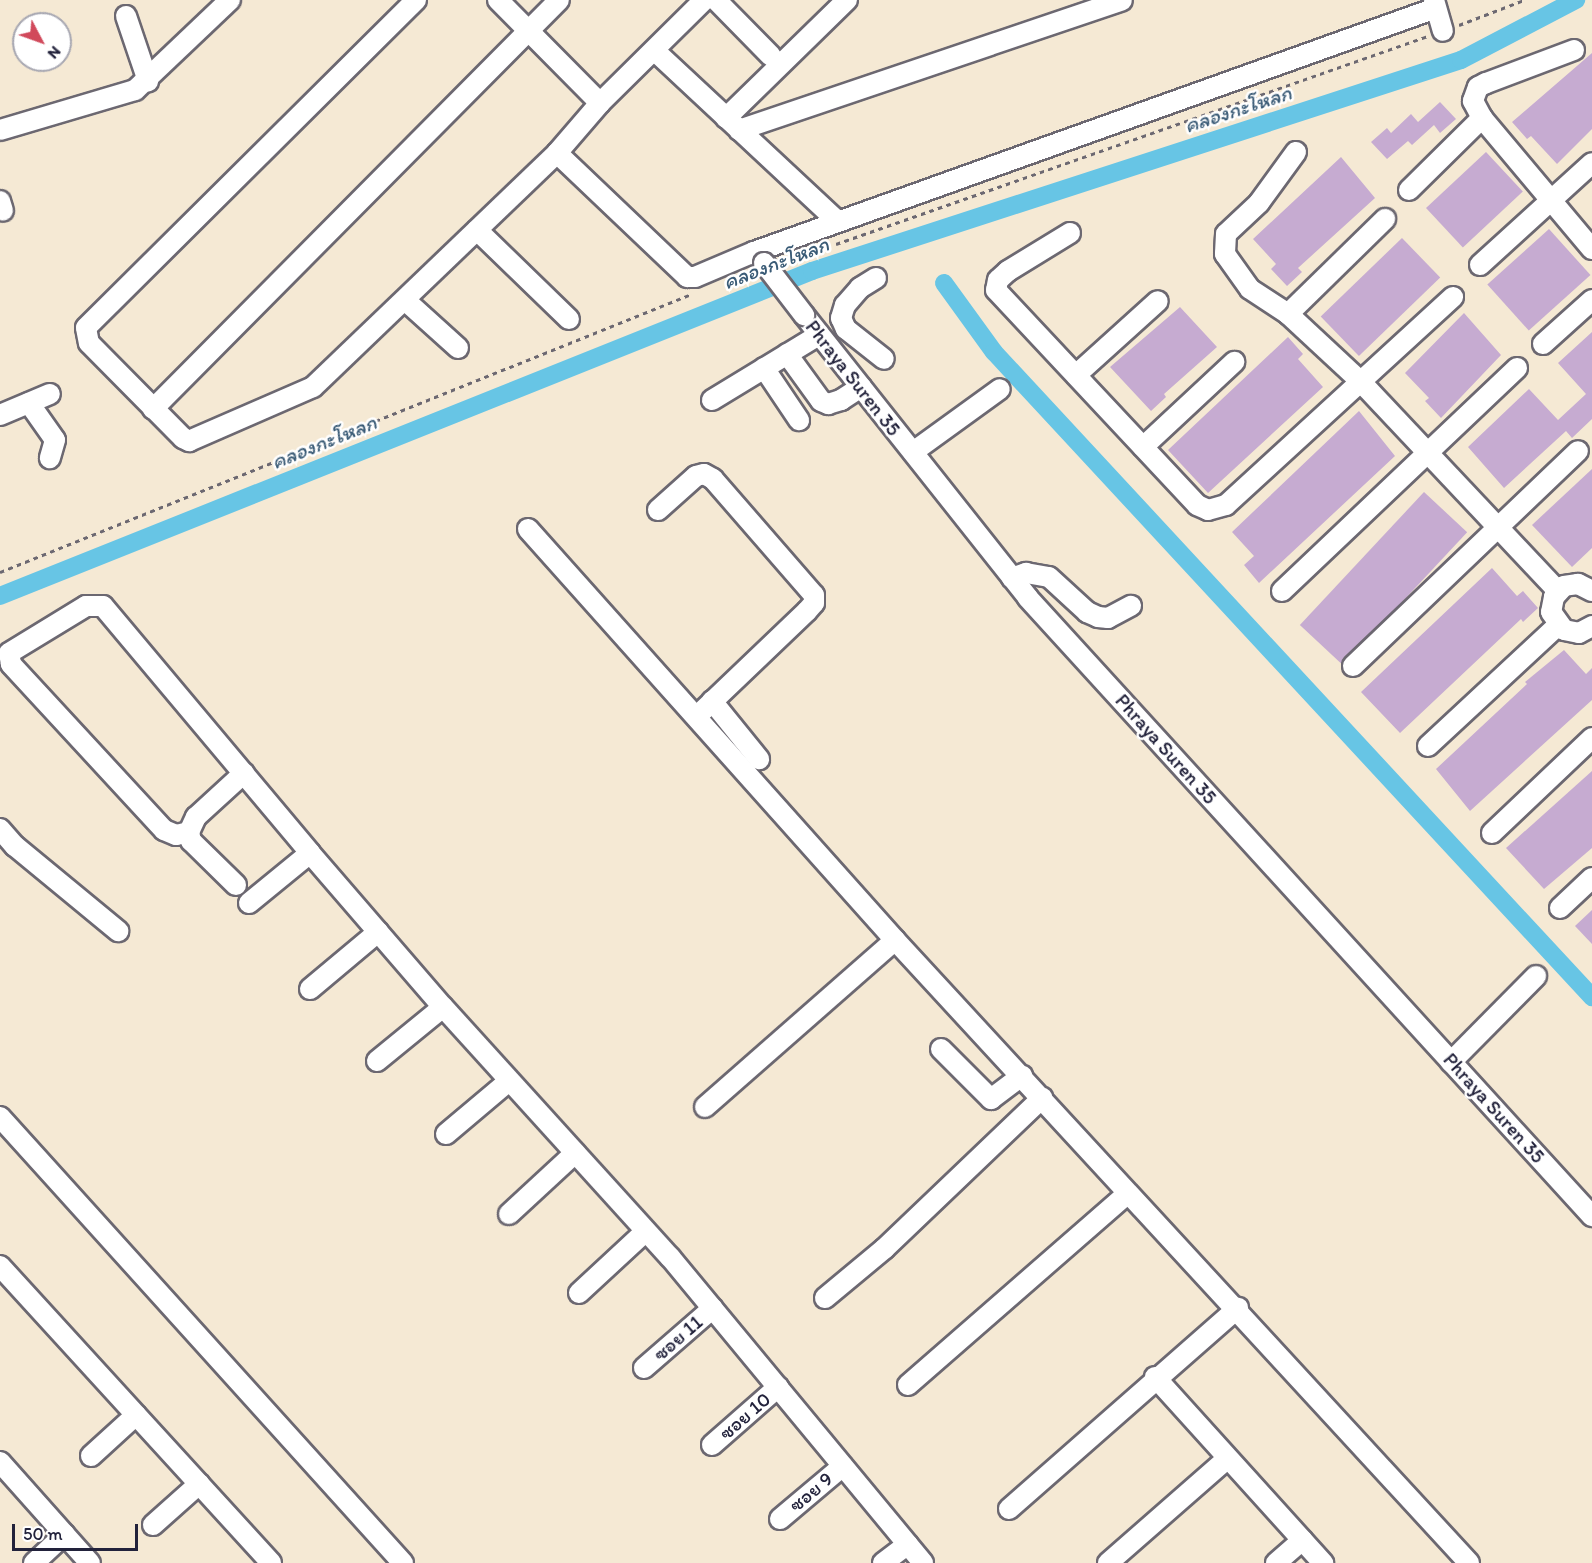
<!DOCTYPE html>
<html>
<head>
<meta charset="utf-8">
<style>
  body { margin:0 }
  #map { position:relative; width:1592px; height:1563px; overflow:hidden; background:#f5e9d4; font-family:Itim,"Playpen Sans Thai",sans-serif }
  div>[style] { position:absolute }
  .canal>* { height:18px; margin:-9px; padding:0 9px; transform-origin:9px; border-radius:9px; background:#67c5e5 }
  .building>* { inset:0; background:#c6abd1; transform-origin:0 0 }
  .path>* { height:3px; margin-top:-1.5px; transform-origin:0; background:repeating-linear-gradient(90deg,#6c6871 0 4.5px,transparent 0 9px) }
  .roads { filter:drop-shadow(2px 0 #6c6871) drop-shadow(-2px 0 #6c6871) drop-shadow(0 2px #6c6871) drop-shadow(0 -2px #6c6871) }
  .minor>* { height:20px; margin:-10px; padding:0 10px; transform-origin:10px; border-radius:10px; background:#fff }
  .bridges { filter:drop-shadow(2px 0 #6c6871) drop-shadow(-2px 0 #6c6871) drop-shadow(0 2px #6c6871) drop-shadow(0 -2px #6c6871) }
  .minor-bridge>* { height:20px; margin:-10px; padding:0 10px; transform-origin:10px; border-radius:10px; background:#fff }
  span { translate:-50% -50%; white-space:nowrap; text-align:center; line-height:1.15; -webkit-text-stroke:5px #fff; paint-order:stroke }
  .street-label { font-size:20px; color:#22223b }
  .water-label { font-size:21px; color:#3a5b76; font-style:italic }
  .north { position:absolute; left:12px; top:12px; width:60px; height:60px; box-sizing:border-box; background:#fff; border:2px solid #a7a7b1; border-radius:50%; rotate:131deg; font-size:16px; font-weight:700; line-height:24px; text-align:center; color:#22223b }
  .north::after { content:''; display:block; margin:auto; width:21px; height:27px; background:#d1495b; clip-path:polygon(50% 0,100% 100%,50% 72%,0 100%) }
  .scale { position:absolute; left:12px; top:1524px; width:126px; height:27px; box-sizing:border-box; border:3px solid #22223b; border-top:0; padding-left:8px; font-size:18px; line-height:21px; white-space:nowrap; color:#22223b; -webkit-text-stroke:4px #fff; paint-order:stroke }
</style>
</head>
<body>
<div id="map">
  <div class="canal">
    <div style="left:944px;top:283px;width:85px;rotate:54.1deg"></div>
    <div style="left:994px;top:352px;width:880px;rotate:47.17deg"></div>
    <div style="left:0;top:596px;width:875px;rotate:-21.81deg"></div>
    <div style="left:812px;top:271px;width:682px;rotate:-18.01deg"></div>
    <div style="left:1461px;top:60px;width:130px;rotate:-27.6deg"></div>
  </div>
  <div class="building">
    <div style="clip-path:polygon(1592px 53px,1592px 129px,1557px 164px,1531px 136px,1527px 139px,1512px 122px)"></div>
    <div style="clip-path:polygon(1440px 102px,1456px 119px,1440px 133px,1434px 125px,1412px 145px,1408px 141px,1387px 159px,1371px 142px,1387px 128px,1391px 133px,1411px 114px,1418px 122px)"></div>
    <div style="left:1486px;top:152px;width:54px;height:82px;rotate:47deg"></div>
    <div style="clip-path:polygon(1341px 157px,1375px 198px,1298px 268px,1302px 272px,1287px 286px,1271px 269px,1276px 264px,1253px 239px)"></div>
    <div style="left:1549px;top:229px;width:62px;height:83px;rotate:48deg"></div>
    <div style="left:1402px;top:238px;width:55px;height:113px;rotate:46deg"></div>
    <div style="clip-path:polygon(1180px 307px,1217px 347px,1164px 394px,1166px 397px,1151px 411px,1110px 367px)"></div>
    <div style="clip-path:polygon(1464px 313px,1501px 355px,1441px 418px,1425px 401px,1429px 398px,1405px 373px)"></div>
    <div style="clip-path:polygon(1592px 332px,1592px 419px,1572px 438px,1566px 431px,1504px 488px,1468px 447px,1529px 389px,1558px 420px,1586px 394px,1558px 363px)"></div>
    <div style="clip-path:polygon(1288px 337px,1303px 354px,1298px 359px,1323px 387px,1208px 493px,1168px 450px)"></div>
    <div style="clip-path:polygon(1359px 411px,1395px 456px,1259px 583px,1244px 565px,1254px 556px,1232px 532px)"></div>
    <div style="clip-path:polygon(1592px 469px,1592px 548px,1572px 567px,1532px 525px)"></div>
    <div style="left:1424px;top:492px;width:59px;height:182px;rotate:43deg"></div>
    <div style="clip-path:polygon(1492px 568px,1517px 596px,1523px 591px,1538px 608px,1523px 622px,1521px 619px,1400px 733px,1361px 692px)"></div>
    <div style="clip-path:polygon(1564px 650px,1586px 674px,1592px 668px,1592px 700px,1470px 811px,1436px 769px,1527px 684px,1525px 682px)"></div>
    <div style="clip-path:polygon(1592px 771px,1592px 848px,1544px 889px,1506px 848px)"></div>
    <div style="clip-path:polygon(1592px 910px,1592px 944px,1575px 926px)"></div>
  </div>
  <div class="path">
    <div style="left:1459px;top:25px;width:70px;rotate:-21deg"></div>
    <div style="left:836px;top:244px;width:627px;rotate:-19.36deg"></div>
    <div style="left:0;top:572px;width:743px;rotate:-21.9deg"></div>
  </div>
  <div class="roads">
    <div class="minor">
      <div style="left:416px;top:0;width:465px;rotate:135.2deg"></div>
      <div style="left:86px;top:328px;width:15px;rotate:79deg"></div>
      <div style="left:89px;top:343px;width:134px;rotate:45.3deg"></div>
      <div style="left:183px;top:438px;width:7px;rotate:27deg"></div>
      <div style="left:189px;top:441px;width:135px;rotate:-23.5deg"></div>
      <div style="left:313px;top:387px;width:338px;rotate:-43.8deg"></div>
      <div style="left:557px;top:153px;width:66px;rotate:-49.3deg"></div>
      <div style="left:600px;top:103px;width:146px;rotate:-44.7deg"></div>
      <div style="left:498px;top:0;width:145px;rotate:45.3deg"></div>
      <div style="left:716px;top:0;width:78px;rotate:45.5deg"></div>
      <div style="left:1434px;top:0;width:32px;rotate:74deg"></div>
      <div style="left:126px;top:16px;width:69px;rotate:71.3deg"></div>
      <div style="left:1574px;top:50px;width:94px;rotate:159.4deg"></div>
      <div style="left:1486px;top:83px;width:9px;rotate:153deg"></div>
      <div style="left:1478px;top:87px;width:15px;rotate:110deg"></div>
      <div style="left:1473px;top:101px;width:19px;rotate:62deg"></div>
      <div style="left:1482px;top:118px;width:171px;rotate:50deg"></div>
      <div style="left:655px;top:51px;width:249px;rotate:43deg"></div>
      <div style="left:726px;top:118px;width:169px;rotate:-44.3deg"></div>
      <div style="left:0;top:130px;width:141px;rotate:-16.5deg"></div>
      <div style="left:135px;top:90px;width:131px;rotate:-43.5deg"></div>
      <div style="left:739px;top:130px;width:404px;rotate:-18.7deg"></div>
      <div style="left:1296px;top:152px;width:63px;rotate:126deg"></div>
      <div style="left:1259px;top:203px;width:45px;rotate:136.8deg"></div>
      <div style="left:1226px;top:234px;width:20px;rotate:93deg"></div>
      <div style="left:1225px;top:254px;width:43px;rotate:54.5deg"></div>
      <div style="left:1250px;top:289px;width:45px;rotate:33.3deg"></div>
      <div style="left:1288px;top:314px;width:98px;rotate:42.9deg"></div>
      <div style="left:1360px;top:381px;width:289px;rotate:46.7deg"></div>
      <div style="left:557px;top:153px;width:180px;rotate:43.6deg"></div>
      <div style="left:687px;top:277px;width:8px"></div>
      <div style="left:695px;top:277px;width:64px;rotate:-23deg"></div>
      <div style="left:1409px;top:190px;width:103px;rotate:-44.6deg"></div>
      <div style="left:0;top:201px;width:10px;rotate:73deg"></div>
      <div style="left:477px;top:230px;width:128px;rotate:44.1deg"></div>
      <div style="left:1070px;top:233px;width:73px;rotate:148.5deg"></div>
      <div style="left:1008px;top:271px;width:13px;rotate:138deg"></div>
      <div style="left:998px;top:280px;width:10px;rotate:101deg"></div>
      <div style="left:996px;top:290px;width:294px;rotate:46.9deg"></div>
      <div style="left:1197px;top:505px;width:12px;rotate:24deg"></div>
      <div style="left:1208px;top:510px;width:19px;rotate:-16deg"></div>
      <div style="left:1226px;top:505px;width:308px;rotate:-42.5deg"></div>
      <div style="left:764px;top:263px;width:15px;rotate:-132deg"></div>
      <div style="left:754px;top:252px;width:724px;rotate:-19.69deg"></div>
      <div style="left:1480px;top:265px;width:151px;rotate:-42.3deg"></div>
      <div style="left:876px;top:278px;width:19px;rotate:148deg"></div>
      <div style="left:860px;top:288px;width:23px;rotate:131deg"></div>
      <div style="left:845px;top:305px;width:14px;rotate:107deg"></div>
      <div style="left:841px;top:318px;width:12px;rotate:66deg"></div>
      <div style="left:846px;top:329px;width:48px;rotate:38.3deg"></div>
      <div style="left:406px;top:301px;width:70px;rotate:42.1deg"></div>
      <div style="left:1288px;top:314px;width:136px;rotate:-44.4deg"></div>
      <div style="left:804px;top:315px;width:361px;rotate:51.6deg"></div>
      <div style="left:1028px;top:598px;width:837px;rotate:47.62deg"></div>
      <div style="left:1543px;top:344px;width:66px;rotate:-41.9deg"></div>
      <div style="left:787px;top:354px;width:58px;rotate:54.1deg"></div>
      <div style="left:821px;top:401px;width:8px;rotate:23deg"></div>
      <div style="left:828px;top:404px;width:14px;rotate:-17deg"></div>
      <div style="left:841px;top:400px;width:24px;rotate:-33deg"></div>
      <div style="left:764px;top:368px;width:63px;rotate:56.1deg"></div>
      <div style="left:1076px;top:375px;width:110px;rotate:-42.1deg"></div>
      <div style="left:712px;top:400px;width:125px;rotate:-31.3deg"></div>
      <div style="left:29px;top:403px;width:45px;rotate:54.9deg"></div>
      <div style="left:55px;top:440px;width:19px;rotate:106deg"></div>
      <div style="left:153px;top:409px;width:576px;rotate:-45.21deg"></div>
      <div style="left:0;top:415px;width:54px;rotate:-22.8deg"></div>
      <div style="left:1143px;top:447px;width:125px;rotate:-43deg"></div>
      <div style="left:913px;top:452px;width:107px;rotate:-35.9deg"></div>
      <div style="left:658px;top:510px;width:51px;rotate:-41.8deg"></div>
      <div style="left:696px;top:476px;width:8px;rotate:-14deg"></div>
      <div style="left:704px;top:474px;width:10px;rotate:29deg"></div>
      <div style="left:713px;top:479px;width:154px;rotate:49deg"></div>
      <div style="left:814px;top:595px;width:8px;rotate:90deg"></div>
      <div style="left:814px;top:603px;width:11px;rotate:131deg"></div>
      <div style="left:807px;top:611px;width:153px;rotate:136.3deg"></div>
      <div style="left:528px;top:529px;width:551px;rotate:48.24deg"></div>
      <div style="left:895px;top:940px;width:847px;rotate:47.34deg"></div>
      <div style="left:1012px;top:578px;width:15px;rotate:-20deg"></div>
      <div style="left:1026px;top:573px;width:23px;rotate:10deg"></div>
      <div style="left:1049px;top:577px;width:52px;rotate:42.6deg"></div>
      <div style="left:1087px;top:612px;width:12px;rotate:24deg"></div>
      <div style="left:1098px;top:617px;width:10px;rotate:6deg"></div>
      <div style="left:1108px;top:618px;width:26px;rotate:-28deg"></div>
      <div style="left:1282px;top:591px;width:324px;rotate:-43.5deg"></div>
      <div style="left:1592px;top:591px;width:16px;rotate:-153deg"></div>
      <div style="left:1578px;top:584px;width:14px;rotate:172deg"></div>
      <div style="left:1564px;top:586px;width:15px;rotate:132deg"></div>
      <div style="left:1554px;top:597px;width:15px;rotate:101deg"></div>
      <div style="left:1551px;top:612px;width:22px;rotate:54deg"></div>
      <div style="left:1564px;top:630px;width:15px;rotate:11deg"></div>
      <div style="left:1579px;top:633px;width:15px;rotate:-28deg"></div>
      <div style="left:1353px;top:666px;width:311px;rotate:-43.7deg"></div>
      <div style="left:712px;top:701px;width:75px;rotate:51deg"></div>
      <div style="left:1428px;top:746px;width:178px;rotate:-42.9deg"></div>
      <div style="left:0;top:829px;width:23px;rotate:49deg"></div>
      <div style="left:15px;top:846px;width:134px;rotate:39.5deg"></div>
      <div style="left:189px;top:832px;width:13px;rotate:167deg"></div>
      <div style="left:176px;top:835px;width:13px;rotate:-157deg"></div>
      <div style="left:164px;top:830px;width:226px;rotate:-132.7deg"></div>
      <div style="left:11px;top:664px;width:11px;rotate:-100deg"></div>
      <div style="left:9px;top:653px;width:90px;rotate:-31.4deg"></div>
      <div style="left:86px;top:606px;width:17px"></div>
      <div style="left:103px;top:606px;width:322px;rotate:50deg"></div>
      <div style="left:1492px;top:833px;width:138px;rotate:-43.5deg"></div>
      <div style="left:236px;top:885px;width:63px;rotate:-135.6deg"></div>
      <div style="left:191px;top:841px;width:9px;rotate:-103deg"></div>
      <div style="left:189px;top:832px;width:17px;rotate:-65deg"></div>
      <div style="left:196px;top:817px;width:65px;rotate:-42.5deg"></div>
      <div style="left:249px;top:903px;width:79px;rotate:-39.3deg"></div>
      <div style="left:310px;top:853px;width:203px;rotate:49.2deg"></div>
      <div style="left:443px;top:1007px;width:338px;rotate:47.8deg"></div>
      <div style="left:670px;top:1257px;width:397px;rotate:50.4deg"></div>
      <div style="left:1560px;top:908px;width:44px;rotate:-43.2deg"></div>
      <div style="left:310px;top:989px;width:89px;rotate:-40deg"></div>
      <div style="left:941px;top:1049px;width:71px;rotate:45deg"></div>
      <div style="left:991px;top:1099px;width:39px;rotate:-37deg"></div>
      <div style="left:377px;top:1061px;width:85px;rotate:-39.3deg"></div>
      <div style="left:1451px;top:1062px;width:121px;rotate:-45.3deg"></div>
      <div style="left:705px;top:1107px;width:253px;rotate:-41.3deg"></div>
      <div style="left:0;top:1117px;width:601px;rotate:47.9deg"></div>
      <div style="left:446px;top:1134px;width:82px;rotate:-40.1deg"></div>
      <div style="left:509px;top:1214px;width:90px;rotate:-42.7deg"></div>
      <div style="left:0;top:1266px;width:402px;rotate:47.6deg"></div>
      <div style="left:579px;top:1293px;width:91px;rotate:-42.8deg"></div>
      <div style="left:825px;top:1298px;width:77px;rotate:-39.7deg"></div>
      <div style="left:884px;top:1249px;width:219px;rotate:-43.7deg"></div>
      <div style="left:644px;top:1368px;width:91px;rotate:-41deg"></div>
      <div style="left:1155px;top:1377px;width:251px;rotate:47.9deg"></div>
      <div style="left:908px;top:1385px;width:291px;rotate:-41.1deg"></div>
      <div style="left:712px;top:1445px;width:88px;rotate:-41.3deg"></div>
      <div style="left:91px;top:1456px;width:61px;rotate:-42.3deg"></div>
      <div style="left:0;top:1462px;width:135px;rotate:48.3deg"></div>
      <div style="left:1009px;top:1509px;width:305px;rotate:-41.3deg"></div>
      <div style="left:780px;top:1519px;width:82px;rotate:-40.1deg"></div>
      <div style="left:153px;top:1525px;width:62px;rotate:-41.7deg"></div>
      <div style="left:34px;top:1563px;width:42px;rotate:-43.1deg"></div>
      <div style="left:883px;top:1563px;width:31px;rotate:-37deg"></div>
      <div style="left:1108px;top:1563px;width:159px;rotate:-41.2deg"></div>
      <div style="left:1276px;top:1563px;width:35px;rotate:-41deg"></div>
    </div>
  </div>
  <div class="bridges">
    <div class="minor-bridge">
      <div style="left:764px;top:263px;width:66px;rotate:52.4deg"></div>
    </div>
  </div>
  <div class="street-label">
    <span style="left:853px;top:378px;rotate:52deg">Phraya Suren 35</span>
    <span style="left:1166px;top:749px;rotate:48deg">Phraya Suren 35</span>
    <span style="left:1494px;top:1108px;rotate:48deg">Phraya Suren 35</span>
    <span style="left:678px;top:1338px;rotate:-41deg">ซอย 11</span>
    <span style="left:745px;top:1416px;rotate:-41deg">ซอย 10</span>
    <span style="left:811px;top:1492px;rotate:-40deg">ซอย 9</span>
  </div>
  <div class="water-label">
    <span style="left:1238px;top:109px;rotate:-18deg">คลองกะโหลก</span>
    <span style="left:776px;top:263px;rotate:-21deg">คลองกะโหลก</span>
    <span style="left:324px;top:442px;rotate:-22deg">คลองกะโหลก</span>
  </div>
  <div class="north">N</div>
  <div class="scale">50 m</div>
</div>
</body>
</html>
